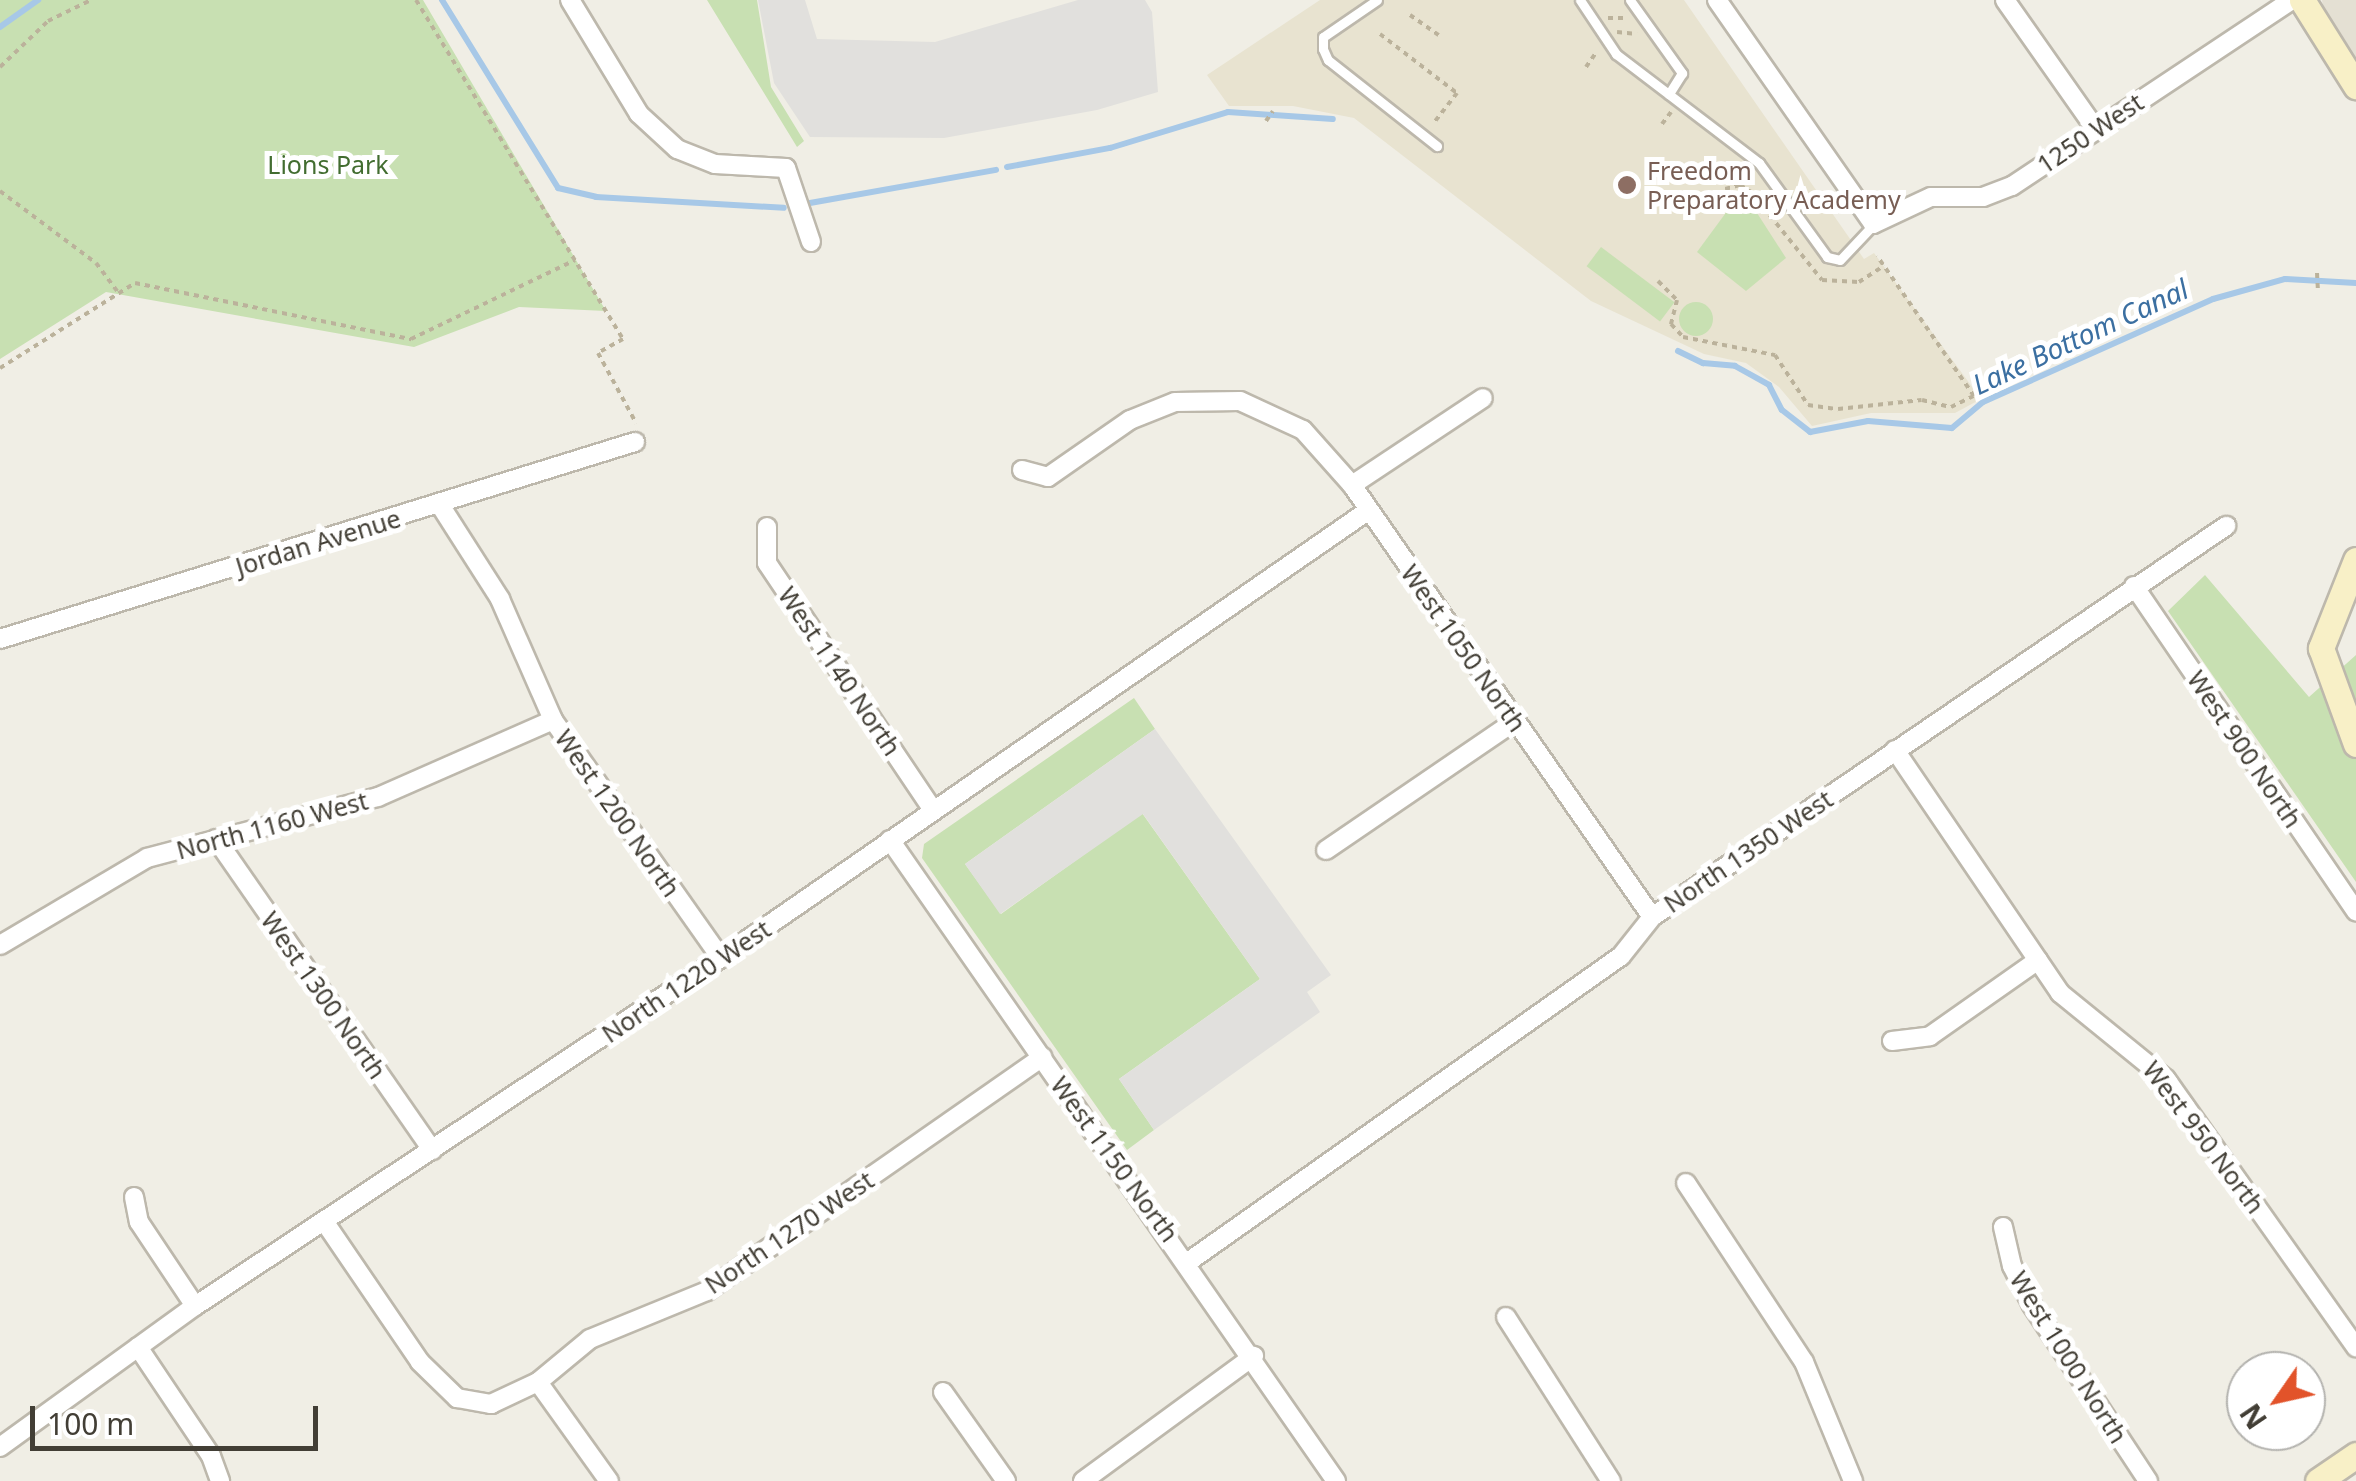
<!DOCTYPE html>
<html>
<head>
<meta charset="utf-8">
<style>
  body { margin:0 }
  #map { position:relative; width:2356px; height:1481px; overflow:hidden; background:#f0eee5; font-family:"Noto Sans",sans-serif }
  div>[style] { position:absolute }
  .residential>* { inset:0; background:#e4e0d3 }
  .education>* { inset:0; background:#e8e3d0 }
  .green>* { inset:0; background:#c8e0b2; transform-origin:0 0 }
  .round { border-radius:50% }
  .parking>* { inset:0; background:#e1e0dd }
  .stream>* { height:6px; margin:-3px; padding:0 3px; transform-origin:3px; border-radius:3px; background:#a7c8e7 }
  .path>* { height:4px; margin-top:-2px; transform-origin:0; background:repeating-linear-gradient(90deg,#bbb29b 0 5px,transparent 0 10px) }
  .roads { filter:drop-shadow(2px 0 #bdb8ac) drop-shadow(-2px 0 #bdb8ac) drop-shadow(0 2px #bdb8ac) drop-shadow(0 -2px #bdb8ac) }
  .lane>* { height:9px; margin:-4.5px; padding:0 4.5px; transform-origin:4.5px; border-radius:4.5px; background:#fff }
  .street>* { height:18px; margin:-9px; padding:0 9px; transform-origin:9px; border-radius:9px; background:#fff }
  .secondary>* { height:25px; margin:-12.5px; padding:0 12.5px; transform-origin:12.5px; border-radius:12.5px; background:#f8f0c7 }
  .dots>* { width:28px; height:28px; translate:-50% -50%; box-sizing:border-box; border:5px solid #fff; border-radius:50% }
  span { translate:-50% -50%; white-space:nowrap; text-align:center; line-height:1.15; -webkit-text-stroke:10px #fff; paint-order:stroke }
  .street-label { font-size:25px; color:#423e35 }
  .park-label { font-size:25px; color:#426d30 }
  .education-label { font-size:25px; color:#785e54 }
  .left { translate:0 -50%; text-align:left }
  .water-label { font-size:28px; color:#3b6fa1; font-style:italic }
  .north { position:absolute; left:2226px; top:1351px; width:100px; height:100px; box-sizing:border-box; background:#fff; border:2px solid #b3b2ae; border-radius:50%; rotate:236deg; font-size:28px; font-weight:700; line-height:40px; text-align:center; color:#423e35 }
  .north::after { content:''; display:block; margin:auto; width:35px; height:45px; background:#e2532a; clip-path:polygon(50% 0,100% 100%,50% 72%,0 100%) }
  .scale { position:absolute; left:30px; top:1406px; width:288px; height:45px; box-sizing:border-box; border:5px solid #423e35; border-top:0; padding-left:12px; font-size:30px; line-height:35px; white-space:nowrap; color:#423e35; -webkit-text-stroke:8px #fff; paint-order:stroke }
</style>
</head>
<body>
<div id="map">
  <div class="residential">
    <div style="clip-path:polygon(2322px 0,2356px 0,2356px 57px,2323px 6px)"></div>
  </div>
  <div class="education">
    <div style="clip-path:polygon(1320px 0,1684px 0,1864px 259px,1874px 253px,1981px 399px,1955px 413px,1871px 413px,1812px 426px,1779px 387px,1746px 363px,1704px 354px,1591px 301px,1354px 118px,1293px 106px,1229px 106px,1207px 75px)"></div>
  </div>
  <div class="green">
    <div style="clip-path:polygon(0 0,423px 0,606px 311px,519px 307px,414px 347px,106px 292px,0 359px)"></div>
    <div style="clip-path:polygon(707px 0,757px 0,771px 87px,804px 141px,797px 147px)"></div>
    <div style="clip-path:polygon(1736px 199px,1748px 199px,1786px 258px,1746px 291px,1697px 252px)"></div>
    <div style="left:1601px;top:247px;width:92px;height:24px;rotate:37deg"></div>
    <div class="round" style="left:1679px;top:302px;width:34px;height:34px"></div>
    <div style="clip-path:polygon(2205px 575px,2309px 697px,2356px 655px,2356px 882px,2168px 611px)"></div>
    <div style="clip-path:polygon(1134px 698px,1155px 729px,965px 864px,1001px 914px,1142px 813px,1260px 979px,1119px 1079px,1154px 1130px,1127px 1150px,922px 858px,924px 844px)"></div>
  </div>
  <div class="parking">
    <div style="clip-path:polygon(758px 0,805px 0,817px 39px,935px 42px,1078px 0,1145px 0,1152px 12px,1158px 92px,1097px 110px,944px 138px,810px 137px,774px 83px)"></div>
    <div style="clip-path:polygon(1155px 729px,1331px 975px,1307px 992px,1320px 1012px,1154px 1130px,1119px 1079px,1260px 979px,1143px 814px,1000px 914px,965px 864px)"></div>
  </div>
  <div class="stream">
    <div style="left:442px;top:0;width:221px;rotate:58.3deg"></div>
    <div style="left:558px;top:188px;width:39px;rotate:13deg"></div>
    <div style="left:596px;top:197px;width:188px;rotate:3.3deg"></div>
    <div style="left:0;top:27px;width:47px;rotate:-35.4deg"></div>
    <div style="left:1007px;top:167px;width:105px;rotate:-10.5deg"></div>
    <div style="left:1110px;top:148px;width:123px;rotate:-17deg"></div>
    <div style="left:1228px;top:112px;width:105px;rotate:3.8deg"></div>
    <div style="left:810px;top:203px;width:189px;rotate:-10.1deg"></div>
    <div style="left:1678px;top:351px;width:28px;rotate:26deg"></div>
    <div style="left:1703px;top:363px;width:32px;rotate:5deg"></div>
    <div style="left:1735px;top:366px;width:39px;rotate:29deg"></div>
    <div style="left:1769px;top:385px;width:28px;rotate:63deg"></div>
    <div style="left:1782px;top:410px;width:36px;rotate:38deg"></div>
    <div style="left:1810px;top:432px;width:59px;rotate:-10.7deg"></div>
    <div style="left:1868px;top:421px;width:84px;rotate:4.8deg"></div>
    <div style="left:1952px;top:428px;width:40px;rotate:-40deg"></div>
    <div style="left:1983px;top:402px;width:252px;rotate:-24.1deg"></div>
    <div style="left:2213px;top:299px;width:75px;rotate:-15.5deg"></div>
    <div style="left:2285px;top:279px;width:71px;rotate:3.2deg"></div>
  </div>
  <div class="path">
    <div style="left:416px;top:0;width:397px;rotate:58.6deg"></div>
    <div style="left:623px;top:339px;width:29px;rotate:151deg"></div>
    <div style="left:598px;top:353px;width:80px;rotate:61.5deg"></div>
    <div style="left:1410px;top:15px;width:35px;rotate:35deg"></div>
    <div style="left:1608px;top:18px;width:20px"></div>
    <div style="left:1617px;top:32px;width:20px;rotate:6deg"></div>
    <div style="left:1380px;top:34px;width:97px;rotate:37.5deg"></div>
    <div style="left:1457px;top:93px;width:37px;rotate:128deg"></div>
    <div style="left:0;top:67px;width:66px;rotate:-43.8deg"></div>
    <div style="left:48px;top:21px;width:48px;rotate:-26deg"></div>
    <div style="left:1586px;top:67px;width:19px;rotate:-55deg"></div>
    <div style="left:1266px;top:121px;width:12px;rotate:-55deg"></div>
    <div style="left:1662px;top:124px;width:15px;rotate:-53deg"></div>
    <div style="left:1725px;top:189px;width:16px;rotate:-15deg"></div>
    <div style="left:1740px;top:185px;width:13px;rotate:32deg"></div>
    <div style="left:1751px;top:192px;width:113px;rotate:51.1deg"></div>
    <div style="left:1822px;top:280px;width:37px;rotate:3deg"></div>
    <div style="left:1859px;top:282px;width:30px;rotate:-33deg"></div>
    <div style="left:0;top:191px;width:120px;rotate:36.9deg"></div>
    <div style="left:96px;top:263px;width:39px;rotate:53deg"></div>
    <div style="left:2317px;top:273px;width:19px;rotate:87deg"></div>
    <div style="left:1658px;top:281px;width:27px;rotate:45deg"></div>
    <div style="left:1677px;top:300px;width:25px;rotate:104deg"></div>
    <div style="left:1671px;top:324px;width:18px;rotate:47deg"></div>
    <div style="left:1683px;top:337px;width:94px;rotate:11.1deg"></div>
    <div style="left:1775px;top:355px;width:60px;rotate:56.6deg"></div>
    <div style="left:1808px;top:405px;width:30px;rotate:8deg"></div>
    <div style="left:1838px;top:409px;width:84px;rotate:-6.1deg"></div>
    <div style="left:1922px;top:400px;width:30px;rotate:14deg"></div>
    <div style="left:1951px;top:407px;width:25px;rotate:-26deg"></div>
    <div style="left:1974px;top:396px;width:170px;rotate:-124.7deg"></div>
    <div style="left:0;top:368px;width:160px;rotate:-32.2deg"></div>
    <div style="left:135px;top:283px;width:282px;rotate:11.5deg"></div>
    <div style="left:411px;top:339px;width:182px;rotate:-25.7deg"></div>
  </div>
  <div class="roads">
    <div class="lane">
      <div style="left:1377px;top:0;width:65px;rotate:145.6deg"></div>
      <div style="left:1323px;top:37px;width:12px;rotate:90deg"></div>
      <div style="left:1323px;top:49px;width:12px;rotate:66deg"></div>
      <div style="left:1328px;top:60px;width:139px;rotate:38.3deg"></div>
      <div style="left:1580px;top:0;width:65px;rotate:56.3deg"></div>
      <div style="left:1616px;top:54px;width:180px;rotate:37.3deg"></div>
      <div style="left:1759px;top:163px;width:116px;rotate:54.1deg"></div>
      <div style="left:1827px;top:257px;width:13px;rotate:13deg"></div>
      <div style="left:1840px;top:260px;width:48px;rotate:-46.7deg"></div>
      <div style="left:1630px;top:0;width:90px;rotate:54.5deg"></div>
      <div style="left:1682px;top:73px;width:25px;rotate:122deg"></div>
    </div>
    <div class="street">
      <div style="left:570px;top:0;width:133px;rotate:58.8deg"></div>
      <div style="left:639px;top:114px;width:52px;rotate:42.6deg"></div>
      <div style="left:677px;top:149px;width:41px;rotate:21.5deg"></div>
      <div style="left:715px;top:164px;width:71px;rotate:3.2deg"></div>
      <div style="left:786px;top:168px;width:78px;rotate:71.3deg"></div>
      <div style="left:1717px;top:0;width:273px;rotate:55.1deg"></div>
      <div style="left:1873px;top:224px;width:64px;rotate:-25deg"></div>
      <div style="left:1931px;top:197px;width:52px"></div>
      <div style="left:1983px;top:197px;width:31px;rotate:-21deg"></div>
      <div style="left:2012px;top:186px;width:336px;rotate:-33.6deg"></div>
      <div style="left:2005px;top:0;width:156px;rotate:54.9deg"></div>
      <div style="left:1022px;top:470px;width:27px;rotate:15deg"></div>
      <div style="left:1048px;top:477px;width:100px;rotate:-34.8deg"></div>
      <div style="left:1130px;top:420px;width:48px;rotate:-21.8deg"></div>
      <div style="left:1175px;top:402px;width:65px;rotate:-0.9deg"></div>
      <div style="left:1240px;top:401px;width:69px;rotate:24.7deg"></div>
      <div style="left:1303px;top:430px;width:74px;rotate:48.3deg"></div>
      <div style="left:1352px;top:485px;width:526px;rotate:55.22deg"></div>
      <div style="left:1352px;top:485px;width:157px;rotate:-33.6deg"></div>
      <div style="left:440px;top:505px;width:112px;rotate:57.4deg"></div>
      <div style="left:500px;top:599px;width:132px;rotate:66.3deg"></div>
      <div style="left:553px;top:720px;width:291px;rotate:54.8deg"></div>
      <div style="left:767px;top:527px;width:36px;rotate:90deg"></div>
      <div style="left:767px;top:563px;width:296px;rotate:56.1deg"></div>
      <div style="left:2134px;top:586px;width:394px;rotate:55.7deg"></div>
      <div style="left:0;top:639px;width:665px;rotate:-17.24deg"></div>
      <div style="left:1895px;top:750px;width:294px;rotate:55.8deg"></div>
      <div style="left:2060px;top:993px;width:136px;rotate:39.1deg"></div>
      <div style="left:2166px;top:1079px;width:329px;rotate:54.7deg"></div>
      <div style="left:216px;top:839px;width:379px;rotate:55.2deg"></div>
      <div style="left:890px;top:840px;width:781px;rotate:55.17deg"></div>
      <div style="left:1326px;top:850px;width:229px;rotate:-34.3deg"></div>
      <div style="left:0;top:945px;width:171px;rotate:-30.6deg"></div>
      <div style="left:147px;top:858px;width:239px;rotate:-14.8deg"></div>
      <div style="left:378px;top:797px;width:191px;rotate:-23.7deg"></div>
      <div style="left:1892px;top:1041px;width:38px;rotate:-7deg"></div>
      <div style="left:1930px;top:1036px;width:132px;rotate:-35.1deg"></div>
      <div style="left:1686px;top:1183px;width:214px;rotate:56.6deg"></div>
      <div style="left:1804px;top:1362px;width:129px;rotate:67.6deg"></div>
      <div style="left:134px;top:1197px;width:25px;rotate:79deg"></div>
      <div style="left:139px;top:1222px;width:101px;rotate:56.3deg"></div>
      <div style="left:326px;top:1224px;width:167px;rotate:55.7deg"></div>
      <div style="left:420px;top:1362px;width:52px;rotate:44.2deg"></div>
      <div style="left:457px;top:1398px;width:35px;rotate:10deg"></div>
      <div style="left:491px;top:1404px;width:52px;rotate:-25.1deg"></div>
      <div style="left:538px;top:1382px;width:67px;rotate:-39.6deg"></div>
      <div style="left:590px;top:1339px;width:126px;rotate:-22.3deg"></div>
      <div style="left:707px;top:1291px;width:409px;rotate:-34.9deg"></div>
      <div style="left:2003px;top:1227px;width:40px;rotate:77deg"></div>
      <div style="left:2012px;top:1266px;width:44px;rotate:62.9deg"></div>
      <div style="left:2032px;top:1305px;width:211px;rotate:56.6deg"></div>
      <div style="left:1188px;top:1262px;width:530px;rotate:-35.25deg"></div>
      <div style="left:1621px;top:956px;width:50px;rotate:-51.5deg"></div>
      <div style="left:1652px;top:917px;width:695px;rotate:-34.26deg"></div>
      <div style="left:1506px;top:1317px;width:195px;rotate:57.4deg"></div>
      <div style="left:138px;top:1347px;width:131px;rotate:56.2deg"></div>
      <div style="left:211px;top:1456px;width:27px;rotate:70deg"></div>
      <div style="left:538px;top:1382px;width:122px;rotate:54.4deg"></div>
      <div style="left:943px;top:1392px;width:109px;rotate:54.7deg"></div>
      <div style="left:0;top:1447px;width:241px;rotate:-35.9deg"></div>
      <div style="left:195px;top:1306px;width:631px;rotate:-33.49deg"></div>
      <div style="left:721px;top:958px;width:788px;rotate:-34.66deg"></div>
      <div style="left:1083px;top:1481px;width:212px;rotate:-36.2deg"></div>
    </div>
    <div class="secondary">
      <div style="left:2302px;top:0;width:102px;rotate:57.9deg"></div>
      <div style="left:2356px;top:560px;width:95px;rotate:111.7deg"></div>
      <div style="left:2321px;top:648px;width:102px;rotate:70deg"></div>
      <div style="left:2318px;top:1481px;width:46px;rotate:-34.4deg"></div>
    </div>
  </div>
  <div class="dots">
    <div style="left:1627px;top:185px;background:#8d6e63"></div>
  </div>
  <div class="street-label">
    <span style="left:2090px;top:133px;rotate:-34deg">1250 West</span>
    <span style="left:318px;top:542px;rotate:-17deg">Jordan Avenue</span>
    <span style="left:1464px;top:648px;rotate:55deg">West 1050 North</span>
    <span style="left:840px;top:671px;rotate:56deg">West 1140 North</span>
    <span style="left:2245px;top:749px;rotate:56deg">West 900 North</span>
    <span style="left:618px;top:813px;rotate:55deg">West 1200 North</span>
    <span style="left:272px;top:825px;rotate:-15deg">North 1160 West</span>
    <span style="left:1748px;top:851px;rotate:-34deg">North 1350 West</span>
    <span style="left:686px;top:981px;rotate:-34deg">North 1220 West</span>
    <span style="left:324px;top:995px;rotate:55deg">West 1300 North</span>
    <span style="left:2204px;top:1137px;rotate:53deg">West 950 North</span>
    <span style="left:1115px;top:1159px;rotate:54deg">West 1150 North</span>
    <span style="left:789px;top:1232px;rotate:-34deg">North 1270 West</span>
    <span style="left:2069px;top:1357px;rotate:58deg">West 1000 North</span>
  </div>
  <div class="park-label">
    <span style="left:328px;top:164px">Lions Park</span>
  </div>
  <div class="education-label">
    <span class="left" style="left:1647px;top:185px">Freedom<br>Preparatory Academy</span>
  </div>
  <div class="water-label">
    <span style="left:2080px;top:336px;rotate:-25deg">Lake Bottom Canal</span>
  </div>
  <div class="north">N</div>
  <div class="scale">100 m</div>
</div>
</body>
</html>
